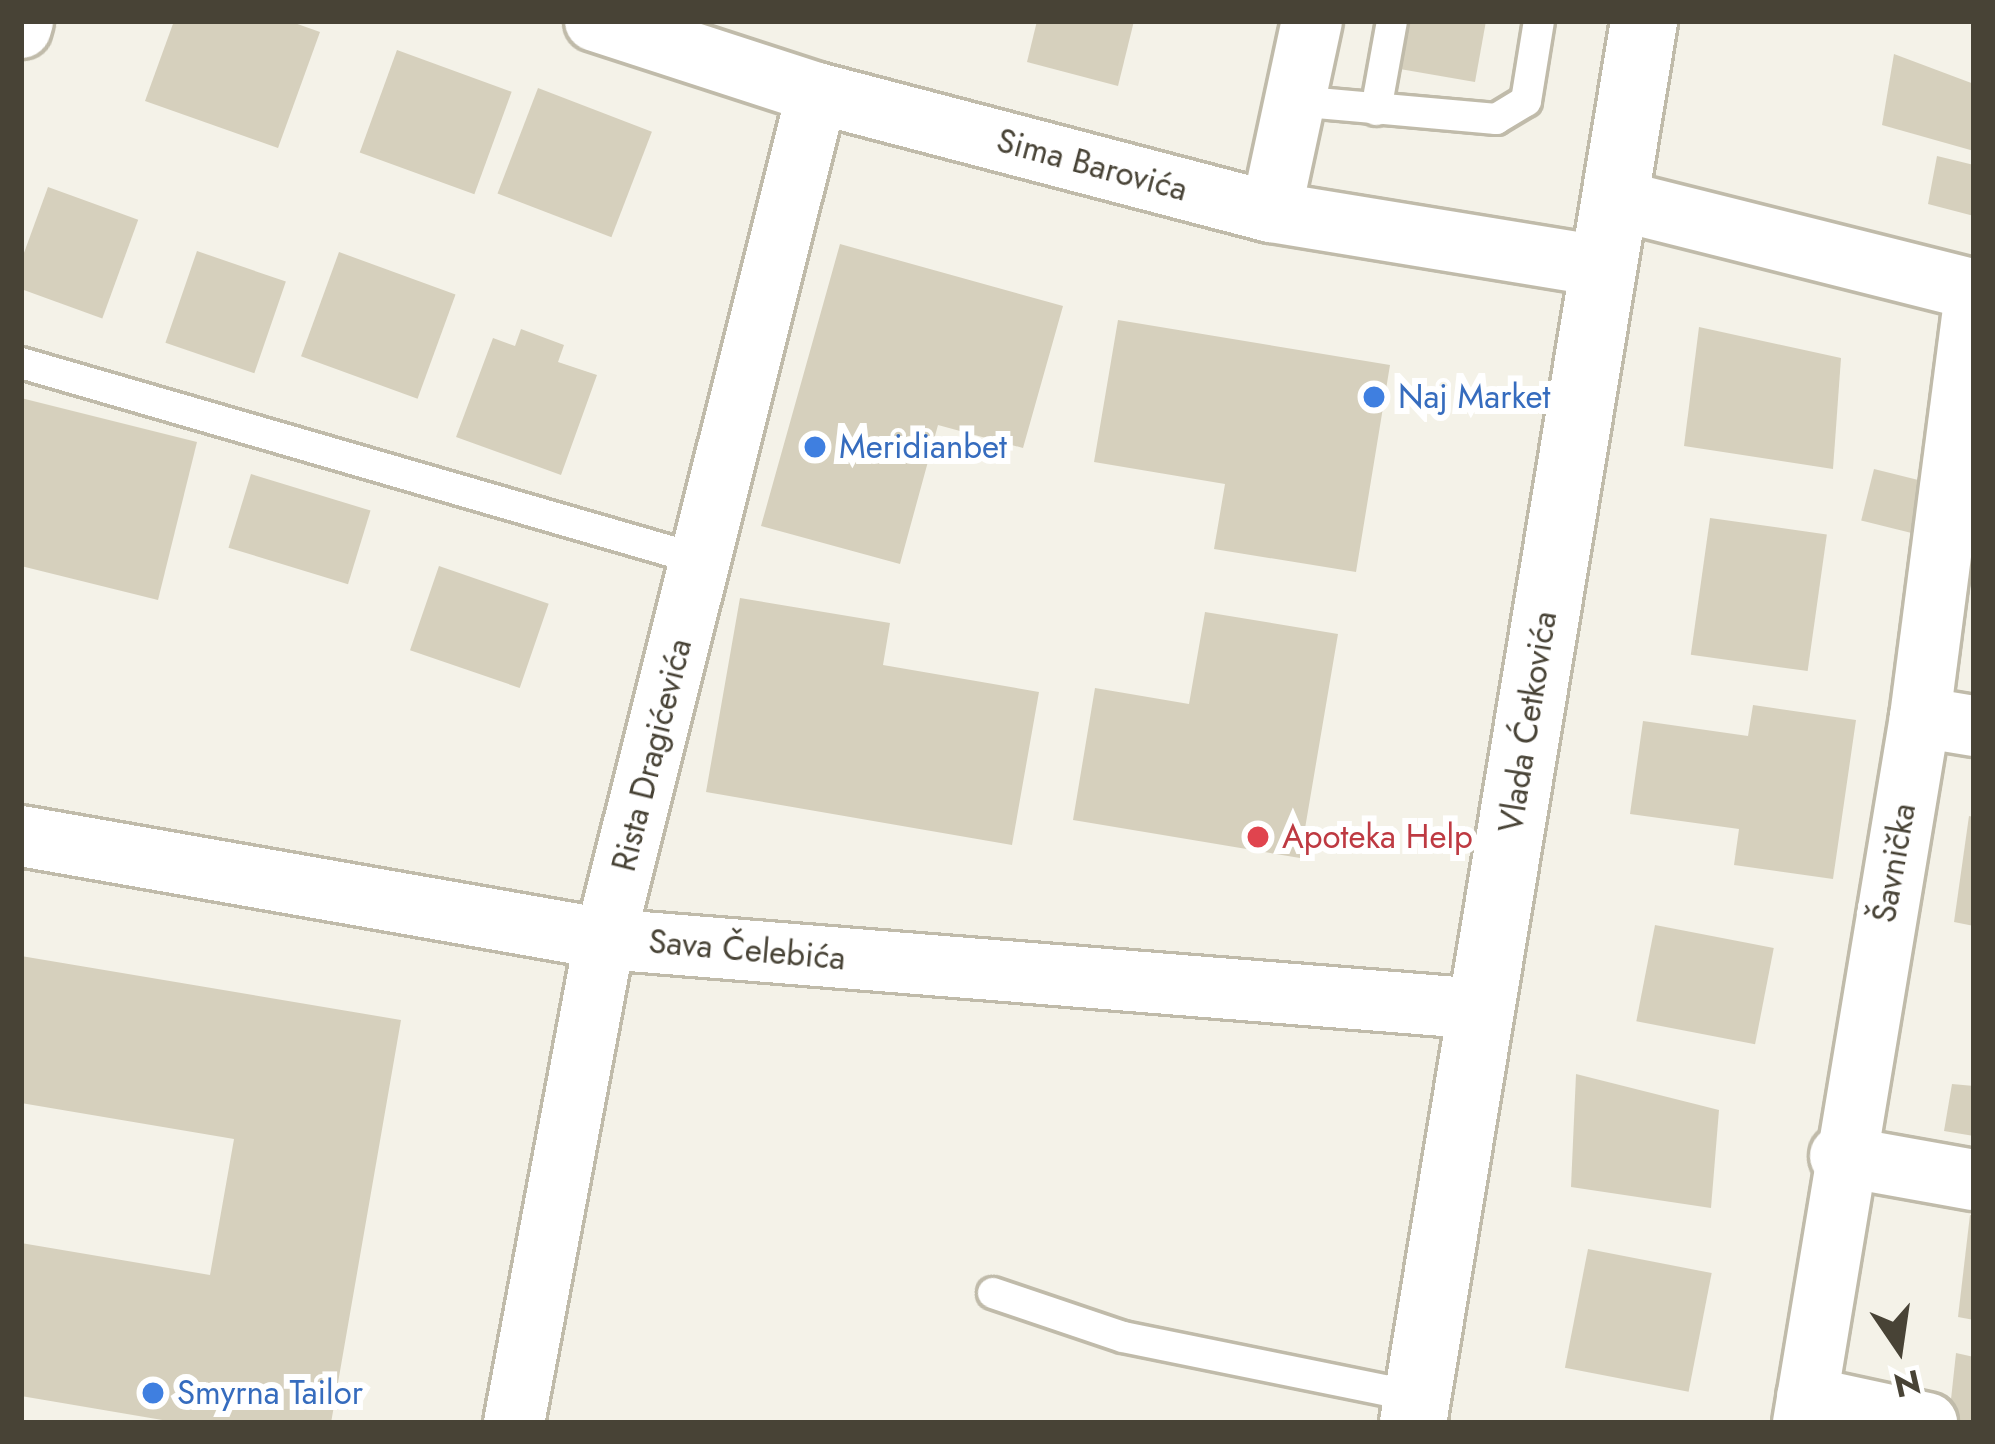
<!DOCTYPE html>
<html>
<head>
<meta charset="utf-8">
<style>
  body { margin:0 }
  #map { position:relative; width:1995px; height:1444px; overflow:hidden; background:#f4f2e8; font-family:Jost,sans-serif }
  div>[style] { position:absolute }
  .building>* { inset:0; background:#d6d0bd; transform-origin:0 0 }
  .roads { filter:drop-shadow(3px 0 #c0bbaa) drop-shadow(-3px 0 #c0bbaa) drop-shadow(0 3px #c0bbaa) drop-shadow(0 -3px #c0bbaa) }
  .service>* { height:30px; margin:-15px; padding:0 15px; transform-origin:15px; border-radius:15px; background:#fff }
  .minor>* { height:60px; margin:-30px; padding:0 30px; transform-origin:30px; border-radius:30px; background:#fff }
  .tertiary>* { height:66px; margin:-33px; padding:0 33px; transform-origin:33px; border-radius:33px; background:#fff }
  .dots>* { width:33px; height:33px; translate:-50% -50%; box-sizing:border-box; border:6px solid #fff; border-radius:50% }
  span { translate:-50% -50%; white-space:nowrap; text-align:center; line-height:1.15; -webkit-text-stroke:12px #fff; paint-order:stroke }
  .street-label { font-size:33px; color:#484336 }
  .shop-label { font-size:33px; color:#366cbe }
  .left { translate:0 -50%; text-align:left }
  .health-label { font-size:33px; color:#be3a42 }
  .frame { position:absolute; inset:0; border:24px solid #484336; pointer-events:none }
  .north { position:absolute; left:1839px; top:1288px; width:120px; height:120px; -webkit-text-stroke:9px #fff; paint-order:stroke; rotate:167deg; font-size:33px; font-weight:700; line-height:48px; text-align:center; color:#484336 }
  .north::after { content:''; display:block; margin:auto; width:42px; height:54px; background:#484336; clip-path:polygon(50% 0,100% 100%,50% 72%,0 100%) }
</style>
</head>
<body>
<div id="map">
  <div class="building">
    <div style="clip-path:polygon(174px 21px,289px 21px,320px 32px,278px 148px,145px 101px)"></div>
    <div style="clip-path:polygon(1037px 21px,1134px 21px,1118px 86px,1027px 62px)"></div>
    <div style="clip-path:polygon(1403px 21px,1486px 21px,1475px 82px,1394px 68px)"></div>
    <div style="left:397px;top:50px;width:122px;height:109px;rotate:20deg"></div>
    <div style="clip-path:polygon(1894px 54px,1974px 84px,1974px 151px,1882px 125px)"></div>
    <div style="left:538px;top:88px;width:122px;height:113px;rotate:21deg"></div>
    <div style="clip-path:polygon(1937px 156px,1974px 165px,1974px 216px,1928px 204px)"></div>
    <div style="left:48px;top:187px;width:96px;height:105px;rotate:20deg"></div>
    <div style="clip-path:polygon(840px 244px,1063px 306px,1023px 448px,938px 425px,900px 564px,761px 526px)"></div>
    <div style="left:197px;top:251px;width:94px;height:97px;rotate:19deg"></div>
    <div style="left:339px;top:252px;width:124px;height:111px;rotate:20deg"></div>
    <div style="clip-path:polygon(1118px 320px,1390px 365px,1356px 572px,1214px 549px,1225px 484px,1094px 462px)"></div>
    <div style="clip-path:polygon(1699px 327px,1841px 358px,1833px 469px,1684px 446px)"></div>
    <div style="clip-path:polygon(521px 329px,564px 345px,558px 362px,597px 375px,561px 475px,456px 437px,493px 338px,515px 346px)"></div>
    <div style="clip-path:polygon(21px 398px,197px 442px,158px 600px,21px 566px)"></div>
    <div style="left:1874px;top:469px;width:55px;height:53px;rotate:14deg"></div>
    <div style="left:251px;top:474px;width:125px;height:77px;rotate:17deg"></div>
    <div style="left:1710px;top:518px;width:118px;height:138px;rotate:8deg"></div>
    <div style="left:439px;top:566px;width:116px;height:89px;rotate:19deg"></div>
    <div style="clip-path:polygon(740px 598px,890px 623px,883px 665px,1039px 692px,1012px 845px,706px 792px)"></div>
    <div style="clip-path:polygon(1205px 612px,1338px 634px,1300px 858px,1073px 820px,1095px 688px,1189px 704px)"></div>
    <div style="clip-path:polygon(1753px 705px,1856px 720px,1833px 879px,1734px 865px,1739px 829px,1630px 814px,1643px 721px,1748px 736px)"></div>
    <div style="clip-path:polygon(1969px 816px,1974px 817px,1974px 926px,1954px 922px)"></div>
    <div style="left:1655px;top:925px;width:121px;height:98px;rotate:11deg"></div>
    <div style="clip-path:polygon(21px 956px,401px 1020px,331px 1423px,180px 1423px,21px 1396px,21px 1243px,210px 1275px,234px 1139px,21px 1103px)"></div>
    <div style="clip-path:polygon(1576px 1074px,1719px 1110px,1711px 1208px,1571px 1187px)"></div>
    <div style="clip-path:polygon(1952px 1084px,1974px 1086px,1974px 1136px,1944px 1131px)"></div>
    <div style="clip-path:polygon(1970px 1215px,1974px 1216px,1974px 1320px,1958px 1317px)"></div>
    <div style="left:1588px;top:1249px;width:126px;height:121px;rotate:11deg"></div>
    <div style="clip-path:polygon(1956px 1353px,1974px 1357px,1974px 1423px,1949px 1418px)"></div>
  </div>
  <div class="roads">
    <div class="service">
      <div style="left:1295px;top:101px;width:202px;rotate:5.1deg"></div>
      <div style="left:1496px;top:119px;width:35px;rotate:-31deg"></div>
      <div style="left:1526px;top:101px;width:81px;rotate:-80.8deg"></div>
      <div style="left:1376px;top:110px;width:90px;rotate:-79.8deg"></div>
      <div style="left:21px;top:363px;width:708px;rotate:16.16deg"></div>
      <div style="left:993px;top:1293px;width:137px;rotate:18.7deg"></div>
      <div style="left:1123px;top:1337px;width:300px;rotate:11.5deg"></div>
    </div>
    <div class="minor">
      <div style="left:595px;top:21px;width:233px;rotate:18deg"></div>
      <div style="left:817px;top:93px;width:469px;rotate:14.7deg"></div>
      <div style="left:1271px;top:212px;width:333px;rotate:9.3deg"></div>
      <div style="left:21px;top:28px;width:7px;rotate:-74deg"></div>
      <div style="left:1613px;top:199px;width:372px;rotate:14.1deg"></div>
      <div style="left:1271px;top:212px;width:195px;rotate:-77.9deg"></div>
      <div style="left:1920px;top:717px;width:55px;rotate:9.5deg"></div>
      <div style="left:21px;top:836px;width:593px;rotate:10deg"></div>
      <div style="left:605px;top:939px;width:878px;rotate:4.57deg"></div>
      <div style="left:1840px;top:1156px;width:136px;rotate:10.2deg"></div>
      <div style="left:1807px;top:1397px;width:123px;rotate:12.2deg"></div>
      <div style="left:514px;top:1423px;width:492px;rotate:-79.4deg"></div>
      <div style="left:605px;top:939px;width:872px;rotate:-75.93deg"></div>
      <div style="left:1803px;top:1423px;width:716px;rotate:-80.59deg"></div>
      <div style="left:1920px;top:717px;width:419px;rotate:-82.6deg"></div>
    </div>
    <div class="tertiary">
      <div style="left:1413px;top:1423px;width:1421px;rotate:-80.64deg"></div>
    </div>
  </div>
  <div class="dots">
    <div style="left:1374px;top:397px;background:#3f7fe0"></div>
    <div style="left:815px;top:447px;background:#3f7fe0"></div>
    <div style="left:1258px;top:837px;background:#e0444e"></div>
    <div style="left:153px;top:1393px;background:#3f7fe0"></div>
  </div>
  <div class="street-label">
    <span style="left:1092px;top:165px;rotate:15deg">Sima Barovića</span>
    <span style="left:1528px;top:722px;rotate:-81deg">Vlada Ćetkovića</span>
    <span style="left:652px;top:755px;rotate:-76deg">Rista Dragićevića</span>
    <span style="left:1894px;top:863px;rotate:-80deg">Šavnička</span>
    <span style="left:747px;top:950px;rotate:5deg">Sava Čelebića</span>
  </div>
  <div class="shop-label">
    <span class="left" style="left:1398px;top:397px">Naj Market</span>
    <span class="left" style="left:839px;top:447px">Meridianbet</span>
    <span class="left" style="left:177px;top:1393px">Smyrna Tailor</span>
  </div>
  <div class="health-label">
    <span class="left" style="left:1282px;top:837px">Apoteka Help</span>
  </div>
  <div class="frame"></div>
  <div class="north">N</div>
</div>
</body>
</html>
